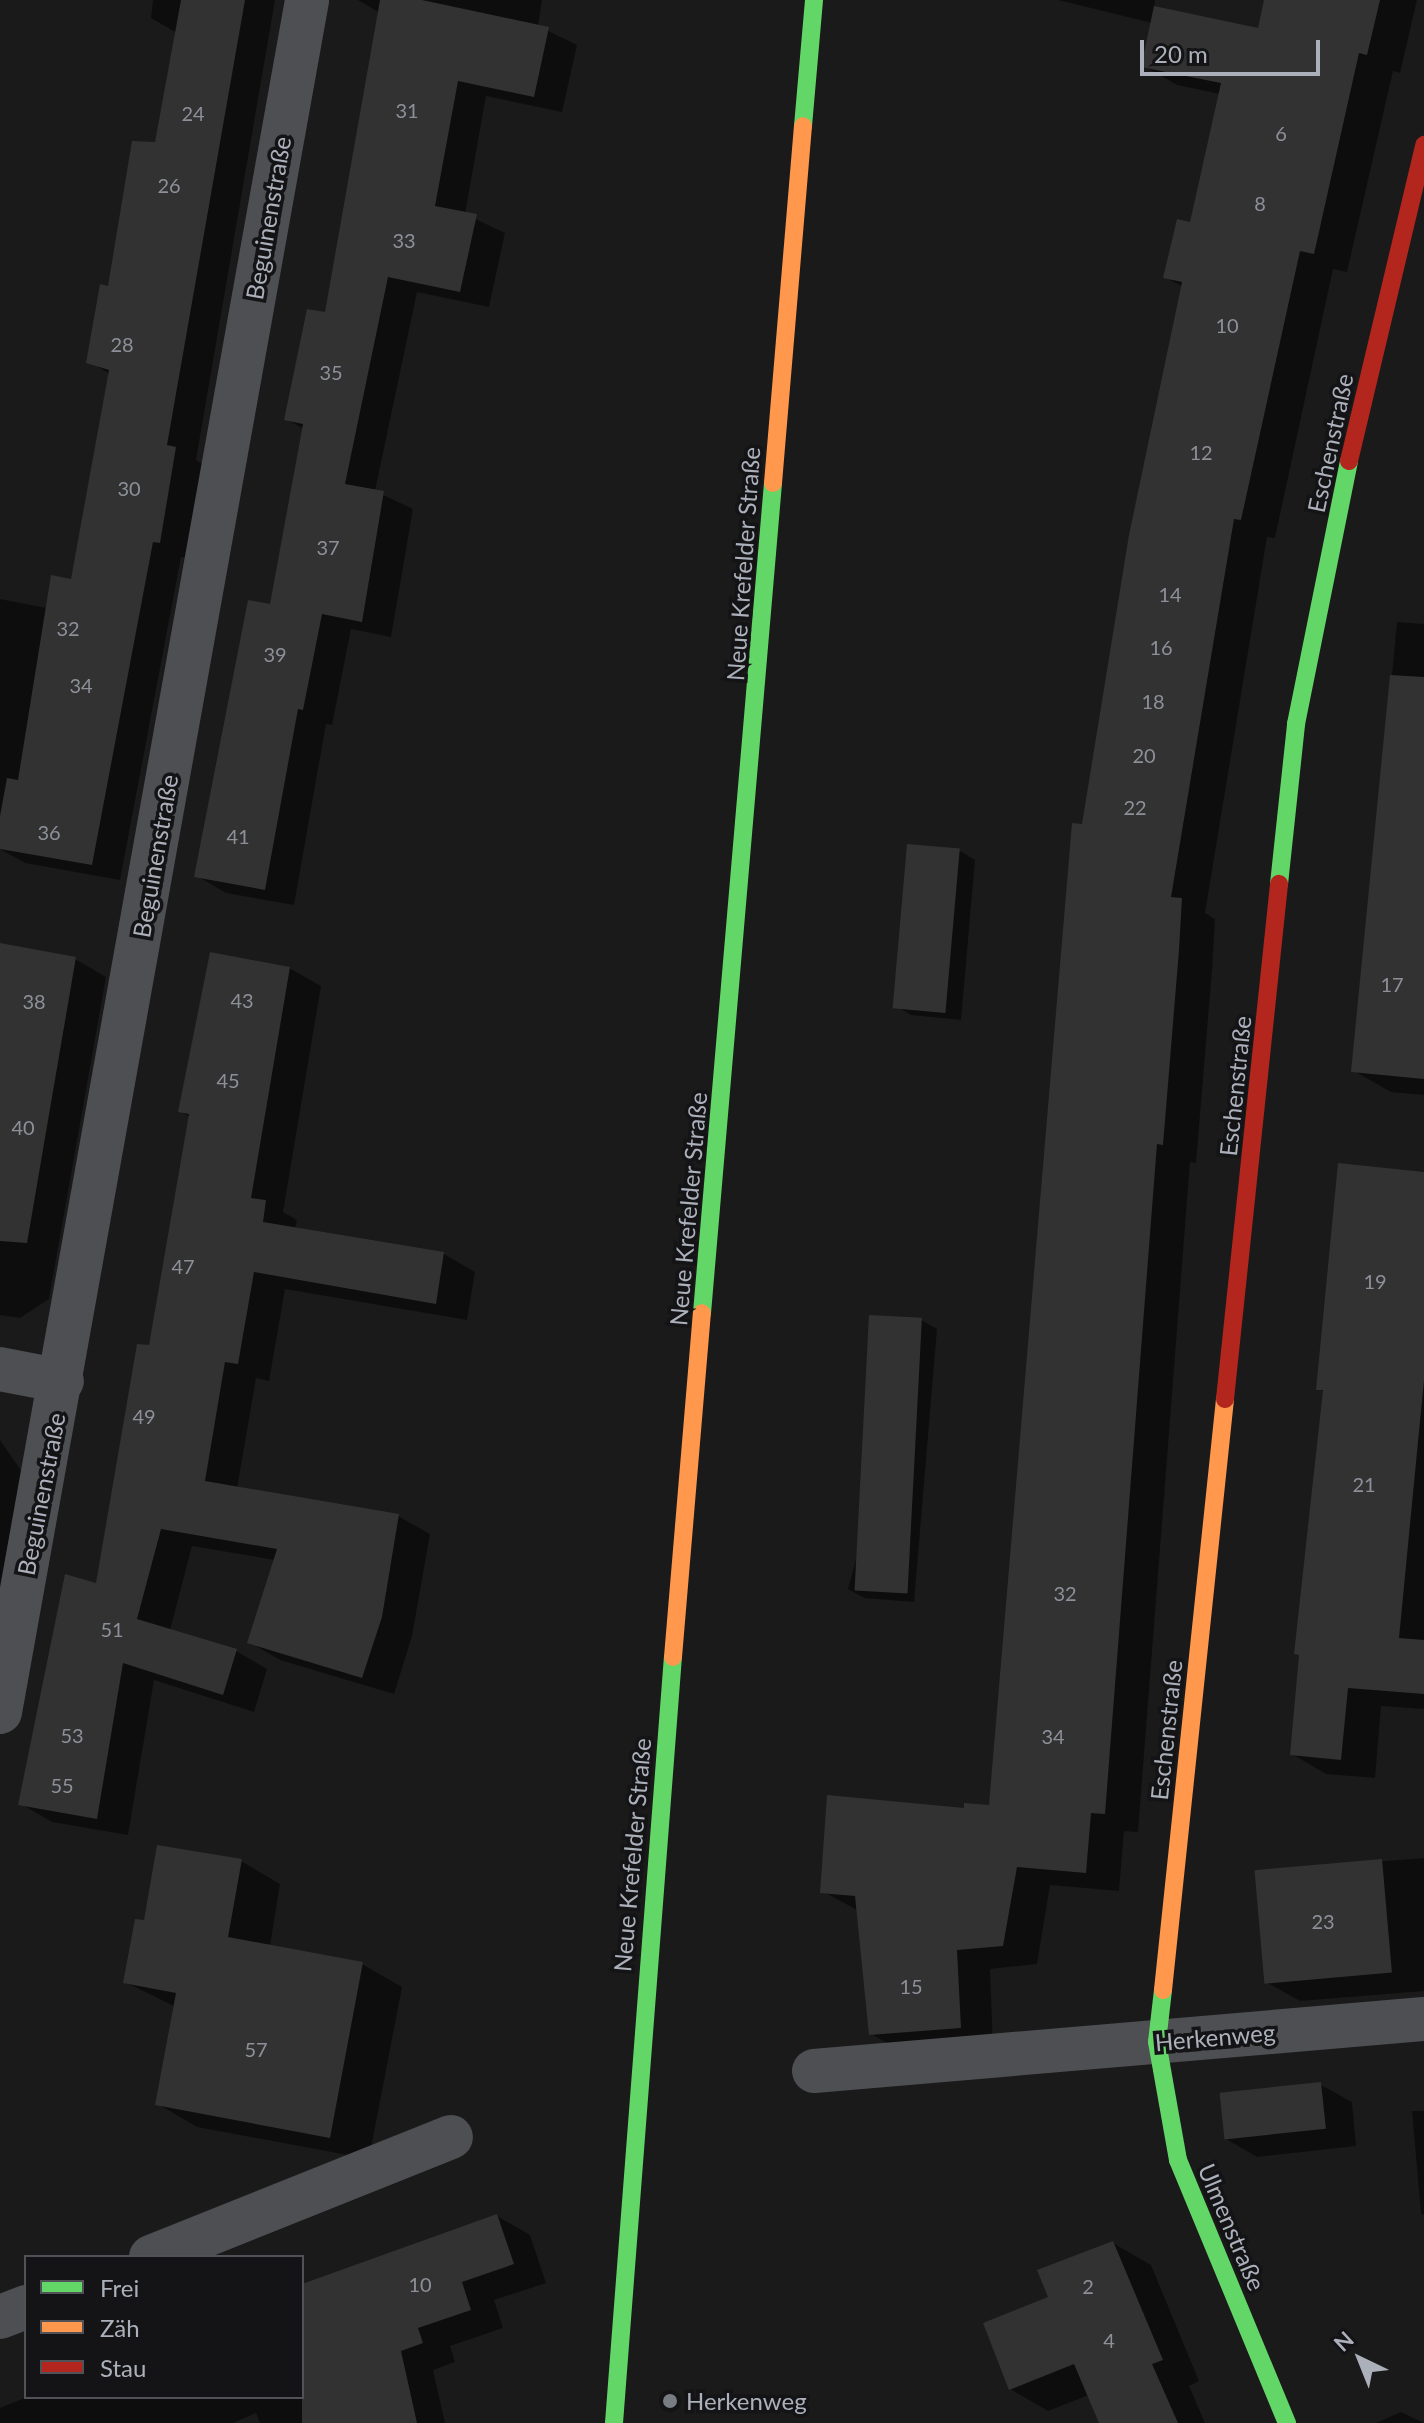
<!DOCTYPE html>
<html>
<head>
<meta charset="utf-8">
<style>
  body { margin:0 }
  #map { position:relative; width:1424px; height:2423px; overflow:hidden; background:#1a1a1a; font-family:Lato,sans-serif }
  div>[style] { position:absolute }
  .shadow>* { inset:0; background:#0007 }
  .building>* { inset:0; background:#323232; transform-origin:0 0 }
  .street>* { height:44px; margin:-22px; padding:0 22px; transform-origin:22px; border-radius:22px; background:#4e4f53 }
  .fast>* { height:18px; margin:-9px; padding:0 9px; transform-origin:9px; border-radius:9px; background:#63d668 }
  .slow>* { height:18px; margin:-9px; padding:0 9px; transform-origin:9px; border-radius:9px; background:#ff974d }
  .jam>* { height:18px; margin:-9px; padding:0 9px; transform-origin:9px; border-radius:9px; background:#b3261e }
  .dots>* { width:22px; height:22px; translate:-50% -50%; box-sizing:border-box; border:4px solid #141416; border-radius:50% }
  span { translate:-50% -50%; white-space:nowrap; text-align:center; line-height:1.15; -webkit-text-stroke:7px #141416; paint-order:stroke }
  .number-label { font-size:20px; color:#8d9099 }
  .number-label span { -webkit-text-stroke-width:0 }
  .street-label { font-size:24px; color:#abb0bb }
  .poi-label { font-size:24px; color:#abb0bb }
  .left { translate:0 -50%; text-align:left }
  .legend { position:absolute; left:24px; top:2255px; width:280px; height:144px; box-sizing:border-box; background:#141416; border:2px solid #505258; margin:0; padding:10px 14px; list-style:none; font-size:24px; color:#abb0bb }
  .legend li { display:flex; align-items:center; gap:16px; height:40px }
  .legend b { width:40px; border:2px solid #505258 }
  .north { position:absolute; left:1320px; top:2319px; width:80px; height:80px; -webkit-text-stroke:6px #141416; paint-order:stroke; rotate:317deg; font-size:22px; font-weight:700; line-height:32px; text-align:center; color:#abb0bb }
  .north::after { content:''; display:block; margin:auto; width:28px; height:36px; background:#abb0bb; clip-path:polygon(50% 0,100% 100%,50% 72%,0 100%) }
  .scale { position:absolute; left:1140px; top:40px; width:180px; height:36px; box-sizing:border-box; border:4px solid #abb0bb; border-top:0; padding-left:10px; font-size:24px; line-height:28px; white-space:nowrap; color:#abb0bb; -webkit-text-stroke:6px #141416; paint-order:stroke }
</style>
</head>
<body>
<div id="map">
  <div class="shadow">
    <div style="clip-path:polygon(153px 0,275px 0,196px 460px,204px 465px,189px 558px,181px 557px,120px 880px,25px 863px,0 849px,0 599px,47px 608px,73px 581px,110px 374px,88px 361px,157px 144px,177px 33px,151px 18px)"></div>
    <div style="clip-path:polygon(358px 0,542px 0,538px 26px,577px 45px,562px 112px,486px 96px,465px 214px,505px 233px,489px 307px,417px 292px,375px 491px,413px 509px,391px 637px,351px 629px,332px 725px,326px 724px,294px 905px,226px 893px,197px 876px,272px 606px,304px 429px,286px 419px,326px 315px,380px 13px)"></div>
    <div style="clip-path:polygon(1058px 0,1155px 0,1154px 8px,1259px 30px,1266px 0,1417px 0,1400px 73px,1393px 71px,1347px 272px,1333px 269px,1275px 538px,1267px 537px,1205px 913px,1215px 919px,1212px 970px,1196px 1163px,1190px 1162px,1138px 1832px,1124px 1831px,1119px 1891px,1050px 1885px,1037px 1964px,990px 1969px,993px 2046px,905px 2053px,871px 2034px,859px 1911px,822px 1891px,966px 1810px,991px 1807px,1083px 827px,1183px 287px,1165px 277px,1192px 224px,1220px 94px,1177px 85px,1144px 66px,1152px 23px)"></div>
    <div style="clip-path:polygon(1397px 622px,1424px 624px,1424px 1095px,1391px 1092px,1354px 1071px)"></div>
    <div style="clip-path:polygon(960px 851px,975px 860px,961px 1020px,911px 1015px,896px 1006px)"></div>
    <div style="clip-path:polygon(75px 959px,106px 977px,49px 1299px,20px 1318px,0 1315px,0 971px)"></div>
    <div style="clip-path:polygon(289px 968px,321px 986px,283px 1212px,297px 1220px,295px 1229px,444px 1254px,475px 1272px,467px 1320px,285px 1289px,269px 1381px,256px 1378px,237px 1489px,398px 1516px,430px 1534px,412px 1636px,394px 1694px,280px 1660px,249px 1642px,275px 1560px,192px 1546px,170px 1630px,236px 1651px,267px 1669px,254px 1712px,154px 1680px,128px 1835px,52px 1822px,21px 1804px,98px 1586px,151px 1348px,190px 1117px,180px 1111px)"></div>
    <div style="clip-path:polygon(1424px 1174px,1424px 1709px,1381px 1706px,1375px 1778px,1326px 1774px,1292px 1754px,1324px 1392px,1318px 1388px)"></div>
    <div style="clip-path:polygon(921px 1320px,937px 1329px,914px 1602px,864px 1598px,848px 1589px)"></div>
    <div style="clip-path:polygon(0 1440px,22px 1472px,0 1589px)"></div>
    <div style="clip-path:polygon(1424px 1858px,1424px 1991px,1300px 2001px,1266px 1982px,1257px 1871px)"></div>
    <div style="clip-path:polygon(241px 1861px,280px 1884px,270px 1946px,362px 1964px,402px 1987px,369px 2159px,197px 2127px,158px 2104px,176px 2007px,125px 1982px,146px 1923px)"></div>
    <div style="clip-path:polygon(1321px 2085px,1352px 2102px,1356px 2146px,1257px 2157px,1226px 2139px)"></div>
    <div style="clip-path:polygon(1412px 2111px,1424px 2111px,1424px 2215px,1421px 2213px)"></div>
    <div style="clip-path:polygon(497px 2216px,530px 2235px,546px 2283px,494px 2300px,503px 2328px,450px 2346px,455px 2362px,433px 2370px,445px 2423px,260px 2423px,256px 2413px,233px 2423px,0 2423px,0 2408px,27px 2397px,302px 2397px,302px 2285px)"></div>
    <div style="clip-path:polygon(1113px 2243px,1151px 2265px,1199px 2381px,1189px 2386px,1205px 2423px,1101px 2423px,1089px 2395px,1048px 2411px,1010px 2389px,1050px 2298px)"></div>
    <div style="clip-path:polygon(1401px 2412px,1424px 2423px,1376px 2423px)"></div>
  </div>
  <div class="building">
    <div style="clip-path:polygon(181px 0,245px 0,167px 445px,176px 447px,160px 543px,153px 542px,92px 865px,0 849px,0 816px,7px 778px,18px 780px,51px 575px,71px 579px,109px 370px,86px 363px,100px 284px,108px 286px,132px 141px,155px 142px)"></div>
    <div style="clip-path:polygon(380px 0,422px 0,549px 27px,534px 97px,458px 81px,435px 206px,477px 214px,460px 292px,388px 277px,345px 484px,384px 491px,362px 622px,322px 614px,303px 710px,298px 709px,265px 890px,194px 877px,248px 600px,270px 604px,303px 424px,284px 420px,307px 309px,325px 312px)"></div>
    <div style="clip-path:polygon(1264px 0,1380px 0,1367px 55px,1359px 53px,1314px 254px,1300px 251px,1241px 520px,1234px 519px,1171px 897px,1182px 898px,1179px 950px,1163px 1145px,1157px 1144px,1105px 1814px,1091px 1813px,1086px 1873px,1017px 1867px,1003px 1946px,957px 1950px,961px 2028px,869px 2035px,855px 1896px,820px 1893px,827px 1795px,964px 1808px,964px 1803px,989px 1805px,1072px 823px,1082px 824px,1129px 535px,1182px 282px,1163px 278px,1177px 219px,1190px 222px,1221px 83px,1141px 67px,1154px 6px,1258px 28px)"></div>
    <div style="clip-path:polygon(1390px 675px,1424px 677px,1424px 1079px,1351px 1072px)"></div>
    <div style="left:907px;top:844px;width:53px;height:165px;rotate:5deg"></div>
    <div style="clip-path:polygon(0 943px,76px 957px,27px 1243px,0 1241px)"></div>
    <div style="clip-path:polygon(210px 952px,290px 967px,251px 1198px,266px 1200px,263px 1222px,444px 1252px,436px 1304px,254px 1272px,238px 1364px,225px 1362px,205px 1481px,399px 1514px,382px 1617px,362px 1678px,247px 1643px,277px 1549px,161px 1529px,137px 1619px,237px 1649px,223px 1695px,123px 1663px,97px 1819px,18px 1805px,65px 1574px,96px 1583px,137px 1344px,149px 1345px,189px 1114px,178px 1112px)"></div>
    <div style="clip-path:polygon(1338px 1163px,1424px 1172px,1424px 1380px,1399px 1638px,1424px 1640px,1424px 1694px,1348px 1688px,1341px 1760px,1290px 1755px,1299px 1655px,1294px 1654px,1323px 1390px,1316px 1390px)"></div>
    <div style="left:869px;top:1315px;width:53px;height:276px;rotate:3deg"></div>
    <div style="clip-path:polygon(157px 1845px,242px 1859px,228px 1937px,363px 1962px,330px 2138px,155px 2105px,176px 1993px,123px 1983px,135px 1919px,144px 1920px)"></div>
    <div style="left:1382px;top:1859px;width:114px;height:128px;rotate:85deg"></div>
    <div style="left:1321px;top:2082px;width:47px;height:102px;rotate:84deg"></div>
    <div style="clip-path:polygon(497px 2214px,514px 2264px,462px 2282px,471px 2310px,418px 2328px,423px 2343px,401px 2351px,417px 2423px,302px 2423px,302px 2284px)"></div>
    <div style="clip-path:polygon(1113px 2241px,1163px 2360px,1152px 2364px,1178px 2423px,1099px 2423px,1074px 2364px,1009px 2390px,983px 2323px,1048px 2297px,1037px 2270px)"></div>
  </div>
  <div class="street">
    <div style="left:0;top:1369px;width:63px;rotate:11deg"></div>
    <div style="left:0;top:1712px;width:1739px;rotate:-79.83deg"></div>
    <div style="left:814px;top:2071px;width:612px;rotate:-4.87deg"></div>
    <div style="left:151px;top:2257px;width:323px;rotate:-21.8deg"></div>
    <div style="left:0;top:2317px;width:28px;rotate:-21deg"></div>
  </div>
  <div class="fast">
    <div style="left:803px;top:126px;width:126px;rotate:-85deg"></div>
    <div style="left:1279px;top:884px;width:161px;rotate:-83.9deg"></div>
    <div style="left:1296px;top:724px;width:268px;rotate:-78.6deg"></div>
    <div style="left:702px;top:1313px;width:833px;rotate:-85.11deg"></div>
    <div style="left:1163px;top:1990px;width:52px;rotate:96.6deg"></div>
    <div style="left:1157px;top:2042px;width:120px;rotate:79.9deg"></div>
    <div style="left:1178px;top:2160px;width:285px;rotate:67.5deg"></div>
    <div style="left:614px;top:2423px;width:768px;rotate:-85.6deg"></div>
  </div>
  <div class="slow">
    <div style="left:773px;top:483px;width:358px;rotate:-85.2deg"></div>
    <div style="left:673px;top:1657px;width:345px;rotate:-85.2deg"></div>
    <div style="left:1163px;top:1990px;width:594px;rotate:-84.01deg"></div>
  </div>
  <div class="jam">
    <div style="left:1349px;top:461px;width:325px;rotate:-76.6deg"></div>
    <div style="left:1225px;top:1399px;width:518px;rotate:-84.01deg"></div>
  </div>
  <div class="dots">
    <div style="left:670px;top:2401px;background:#787c83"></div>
  </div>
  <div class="number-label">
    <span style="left:407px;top:110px">31</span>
    <span style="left:193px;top:113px">24</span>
    <span style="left:1281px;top:133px">6</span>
    <span style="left:169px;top:185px">26</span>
    <span style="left:1260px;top:203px">8</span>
    <span style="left:404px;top:240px">33</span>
    <span style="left:1227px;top:325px">10</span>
    <span style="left:122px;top:344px">28</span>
    <span style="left:331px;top:372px">35</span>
    <span style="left:1201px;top:452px">12</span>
    <span style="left:129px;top:488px">30</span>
    <span style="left:328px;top:547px">37</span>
    <span style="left:1170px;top:594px">14</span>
    <span style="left:68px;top:628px">32</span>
    <span style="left:1161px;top:647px">16</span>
    <span style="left:275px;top:654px">39</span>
    <span style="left:81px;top:685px">34</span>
    <span style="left:1153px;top:701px">18</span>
    <span style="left:1144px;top:755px">20</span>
    <span style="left:1135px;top:807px">22</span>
    <span style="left:49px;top:832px">36</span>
    <span style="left:238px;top:836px">41</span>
    <span style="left:1392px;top:984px">17</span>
    <span style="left:242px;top:1000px">43</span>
    <span style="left:34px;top:1001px">38</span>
    <span style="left:228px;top:1080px">45</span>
    <span style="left:23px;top:1127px">40</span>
    <span style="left:183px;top:1266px">47</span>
    <span style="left:1375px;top:1281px">19</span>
    <span style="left:144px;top:1416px">49</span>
    <span style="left:1364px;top:1484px">21</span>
    <span style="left:1065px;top:1593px">32</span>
    <span style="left:112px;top:1629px">51</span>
    <span style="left:72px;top:1735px">53</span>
    <span style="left:1053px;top:1736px">34</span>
    <span style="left:62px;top:1785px">55</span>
    <span style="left:1323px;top:1921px">23</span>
    <span style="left:911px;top:1986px">15</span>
    <span style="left:256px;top:2049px">57</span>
    <span style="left:420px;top:2284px">10</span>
    <span style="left:1088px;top:2286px">2</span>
    <span style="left:1109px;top:2340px">4</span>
  </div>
  <div class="street-label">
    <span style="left:268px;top:218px;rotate:-80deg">Beguinenstraße</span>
    <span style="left:1330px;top:443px;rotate:-78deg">Eschenstraße</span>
    <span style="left:743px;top:564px;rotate:-86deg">Neue Krefelder Straße</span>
    <span style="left:155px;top:856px;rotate:-80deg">Beguinenstraße</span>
    <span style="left:1235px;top:1086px;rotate:-84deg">Eschenstraße</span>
    <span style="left:688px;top:1209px;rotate:-85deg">Neue Krefelder Straße</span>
    <span style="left:41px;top:1494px;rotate:-79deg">Beguinenstraße</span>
    <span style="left:1166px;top:1730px;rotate:-84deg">Eschenstraße</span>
    <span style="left:632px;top:1855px;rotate:-85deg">Neue Krefelder Straße</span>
    <span style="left:1215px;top:2037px;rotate:-5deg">Herkenweg</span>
    <span style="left:1232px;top:2227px;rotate:67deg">Ulmenstraße</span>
  </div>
  <div class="poi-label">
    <span class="left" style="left:686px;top:2401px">Herkenweg</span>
  </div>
  <ul class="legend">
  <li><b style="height:10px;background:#63d668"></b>Frei</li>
  <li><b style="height:10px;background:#ff974d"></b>Zäh</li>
  <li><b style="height:10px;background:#b3261e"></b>Stau</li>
  </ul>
  <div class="north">N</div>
  <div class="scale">20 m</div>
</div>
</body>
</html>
